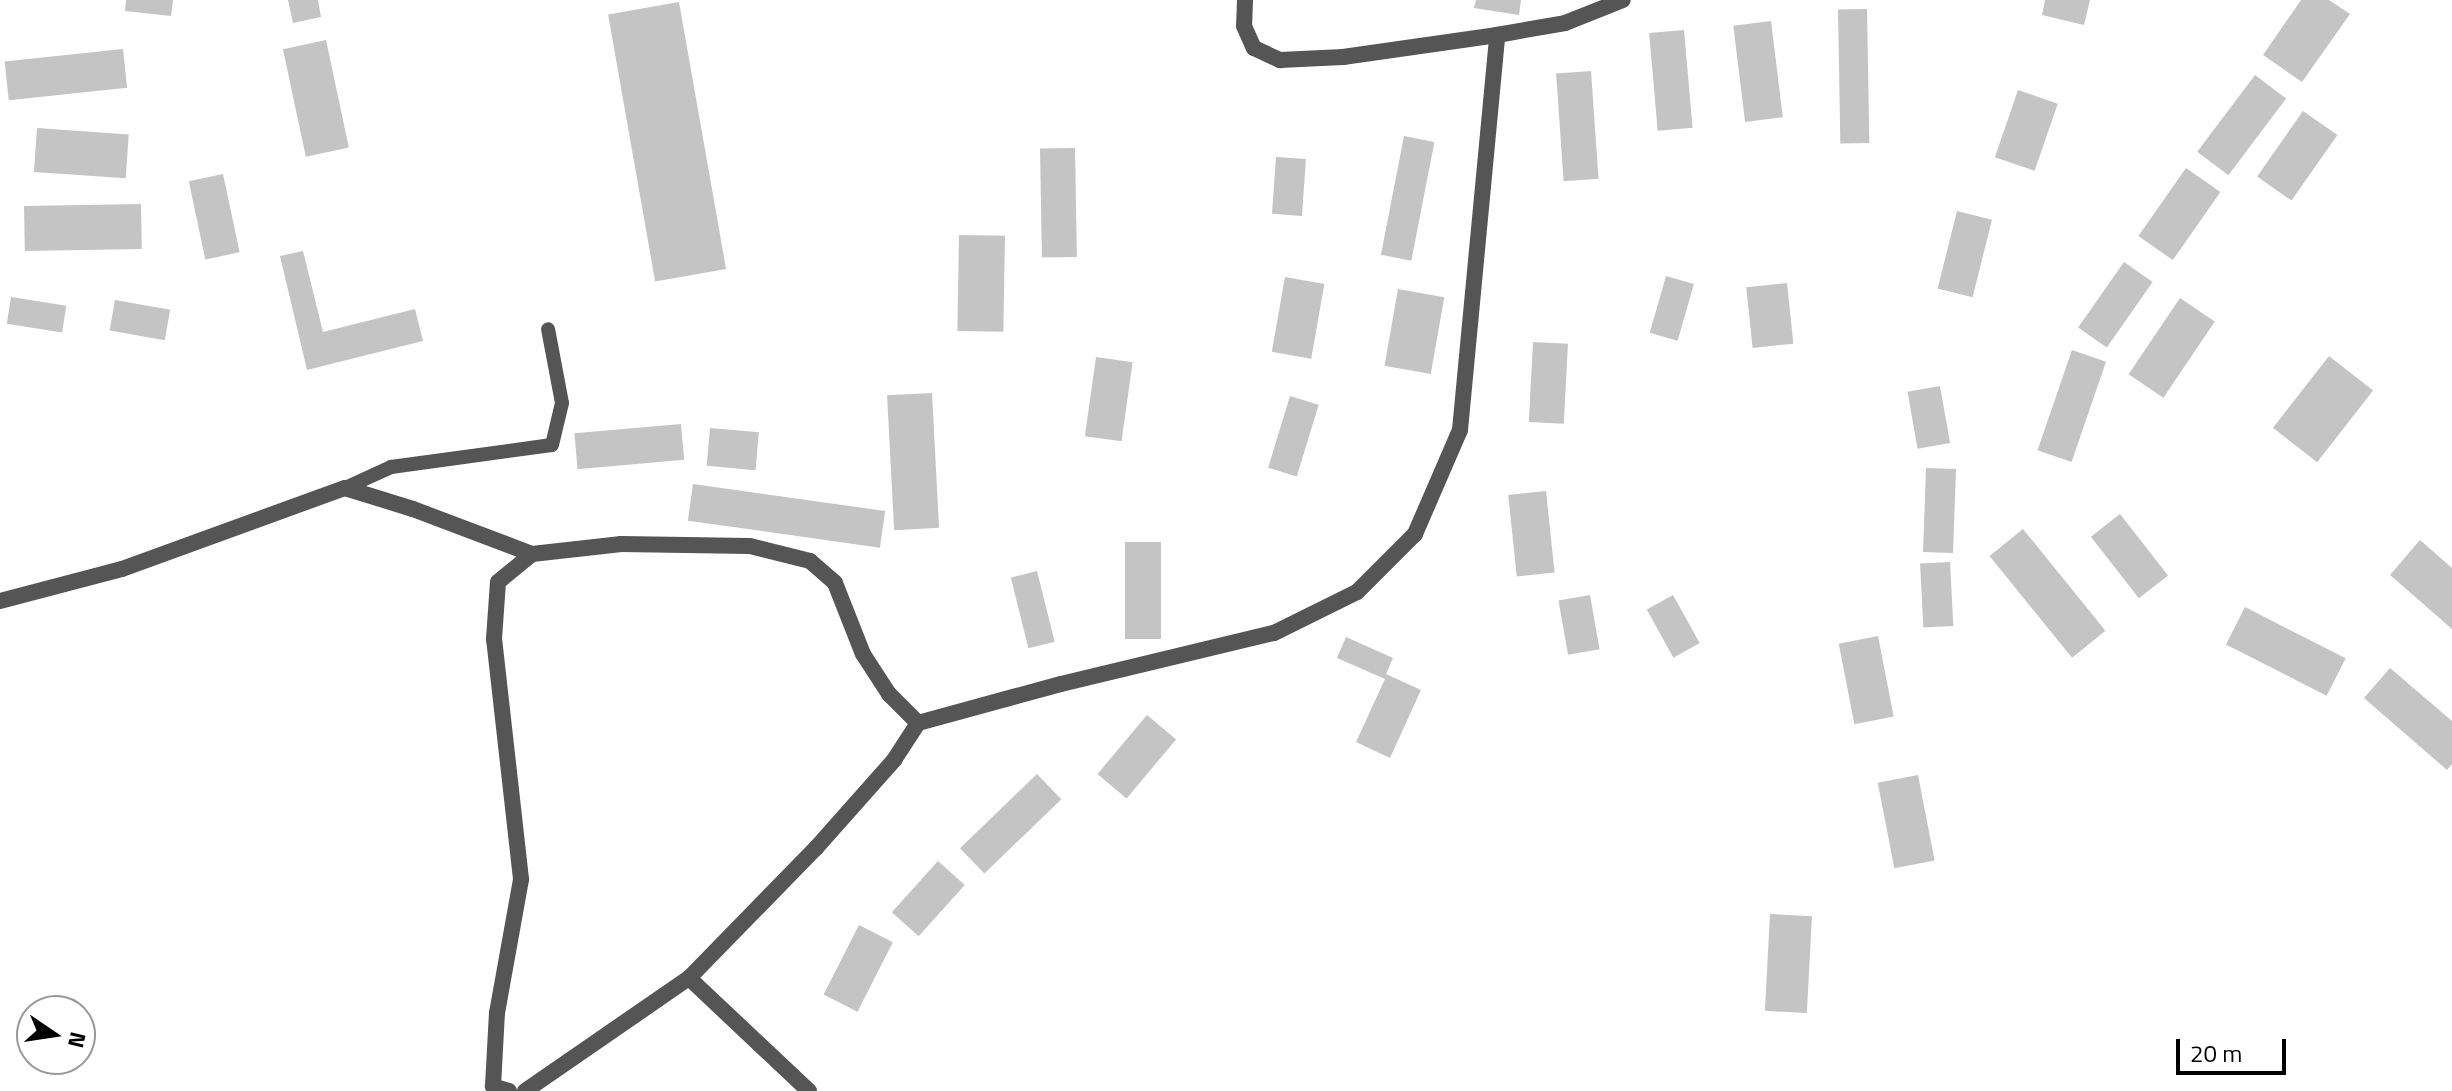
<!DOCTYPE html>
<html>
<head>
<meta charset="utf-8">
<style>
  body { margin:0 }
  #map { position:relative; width:2452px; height:1091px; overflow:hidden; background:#fff; font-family:"Titillium Web",sans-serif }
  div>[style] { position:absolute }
  .building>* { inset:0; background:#c4c4c4; transform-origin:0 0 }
  .service>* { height:14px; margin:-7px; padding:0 7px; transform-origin:7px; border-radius:7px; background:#555 }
  .minor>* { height:16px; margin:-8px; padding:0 8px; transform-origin:8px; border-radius:8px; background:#555 }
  span { translate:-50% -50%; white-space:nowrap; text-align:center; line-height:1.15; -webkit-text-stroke:6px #fff; paint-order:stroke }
  .north { position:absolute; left:16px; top:995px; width:80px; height:80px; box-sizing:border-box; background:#fff; border:2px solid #999; border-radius:50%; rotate:103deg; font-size:22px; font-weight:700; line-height:32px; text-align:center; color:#000 }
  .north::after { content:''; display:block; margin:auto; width:28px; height:36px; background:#000; clip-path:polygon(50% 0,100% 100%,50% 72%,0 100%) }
  .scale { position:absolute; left:2176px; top:1039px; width:110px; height:36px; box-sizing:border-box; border:4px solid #000; border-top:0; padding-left:10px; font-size:24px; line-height:28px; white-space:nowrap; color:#000; -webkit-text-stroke:6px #fff; paint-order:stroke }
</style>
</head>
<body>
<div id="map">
  <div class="building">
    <div style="clip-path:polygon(126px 0,173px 0,171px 16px,125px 11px)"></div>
    <div style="clip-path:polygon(288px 0,318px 0,321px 17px,293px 23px)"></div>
    <div style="clip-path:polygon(1476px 0,1521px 0,1519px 15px,1474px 8px)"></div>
    <div style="clip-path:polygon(2045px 0,2090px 0,2084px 25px,2042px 15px)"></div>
    <div style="clip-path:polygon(2301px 0,2329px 0,2350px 14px,2302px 82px,2263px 55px)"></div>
    <div style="left:679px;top:2px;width:271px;height:72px;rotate:80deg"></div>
    <div style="left:1867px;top:9px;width:134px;height:29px;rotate:89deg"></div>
    <div style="left:1771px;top:21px;width:97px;height:38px;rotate:83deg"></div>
    <div style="left:1684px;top:30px;width:98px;height:35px;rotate:85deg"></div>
    <div style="left:326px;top:40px;width:110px;height:44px;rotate:78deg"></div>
    <div style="left:123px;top:49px;width:39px;height:119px;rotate:84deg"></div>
    <div style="left:1591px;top:71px;width:108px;height:35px;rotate:86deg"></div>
    <div style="left:2255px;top:75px;width:39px;height:96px;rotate:37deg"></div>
    <div style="left:2018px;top:90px;width:42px;height:71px;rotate:19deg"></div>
    <div style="left:2303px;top:111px;width:42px;height:80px;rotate:35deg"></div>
    <div style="left:37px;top:128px;width:92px;height:44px;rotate:4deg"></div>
    <div style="left:1404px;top:136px;width:31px;height:121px;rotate:11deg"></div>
    <div style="left:1075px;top:148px;width:109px;height:35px;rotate:89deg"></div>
    <div style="left:1276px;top:157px;width:30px;height:57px;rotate:4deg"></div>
    <div style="left:2186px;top:168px;width:42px;height:83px;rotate:35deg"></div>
    <div style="left:223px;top:174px;width:80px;height:35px;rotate:78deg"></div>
    <div style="left:141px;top:204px;width:45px;height:117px;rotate:89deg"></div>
    <div style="left:1957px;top:211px;width:36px;height:80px;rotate:14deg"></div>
    <div style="left:959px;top:235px;width:46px;height:96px;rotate:1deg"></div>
    <div style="clip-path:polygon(303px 251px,323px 332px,415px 309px,423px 341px,307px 370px,280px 256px)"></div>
    <div style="left:2124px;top:262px;width:35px;height:80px;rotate:35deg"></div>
    <div style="left:1666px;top:276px;width:29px;height:59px;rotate:16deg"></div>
    <div style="left:1285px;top:277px;width:40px;height:76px;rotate:10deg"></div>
    <div style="left:1787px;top:283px;width:61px;height:41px;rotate:84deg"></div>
    <div style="left:1398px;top:289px;width:47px;height:78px;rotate:10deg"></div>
    <div style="left:11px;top:297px;width:56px;height:27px;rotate:9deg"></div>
    <div style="left:2180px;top:298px;width:42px;height:92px;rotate:34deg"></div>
    <div style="left:115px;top:300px;width:56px;height:31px;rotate:10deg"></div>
    <div style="left:1533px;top:342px;width:35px;height:80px;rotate:3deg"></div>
    <div style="left:2072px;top:350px;width:36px;height:106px;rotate:19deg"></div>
    <div style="left:2329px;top:356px;width:56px;height:91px;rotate:38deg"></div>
    <div style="left:1096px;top:357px;width:37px;height:80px;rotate:8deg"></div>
    <div style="left:1940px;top:386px;width:58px;height:33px;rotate:80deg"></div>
    <div style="left:932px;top:393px;width:135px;height:45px;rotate:87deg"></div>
    <div style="left:1290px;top:396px;width:30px;height:75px;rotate:17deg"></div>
    <div style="left:681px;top:424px;width:36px;height:107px;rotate:85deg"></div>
    <div style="left:710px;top:428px;width:49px;height:38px;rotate:5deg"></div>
    <div style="left:1926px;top:468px;width:30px;height:84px;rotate:2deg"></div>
    <div style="left:693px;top:484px;width:194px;height:37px;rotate:8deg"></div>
    <div style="left:1546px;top:491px;width:82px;height:38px;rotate:84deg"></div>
    <div style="left:2120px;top:514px;width:78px;height:37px;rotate:52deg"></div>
    <div style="left:2023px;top:529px;width:131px;height:43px;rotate:51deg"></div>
    <div style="clip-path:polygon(2420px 540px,2452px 568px,2452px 629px,2390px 575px)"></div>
    <div style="left:1125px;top:542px;width:36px;height:97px"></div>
    <div style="left:1950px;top:562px;width:64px;height:30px;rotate:87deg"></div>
    <div style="left:1037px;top:571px;width:73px;height:27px;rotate:76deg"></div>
    <div style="left:1590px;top:595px;width:55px;height:32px;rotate:80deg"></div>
    <div style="left:1673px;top:595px;width:55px;height:30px;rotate:61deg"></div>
    <div style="left:2245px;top:607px;width:113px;height:42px;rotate:27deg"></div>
    <div style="left:1878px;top:636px;width:82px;height:40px;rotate:79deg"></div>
    <div style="clip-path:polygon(1346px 637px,1393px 658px,1386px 674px,1421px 690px,1390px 758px,1356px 742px,1385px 679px,1337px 658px)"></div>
    <div style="clip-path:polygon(2390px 668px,2452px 721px,2452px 764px,2447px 770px,2364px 698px)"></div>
    <div style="left:1147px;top:715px;width:38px;height:77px;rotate:40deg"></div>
    <div style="left:1037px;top:774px;width:35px;height:107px;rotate:46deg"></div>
    <div style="left:1918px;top:775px;width:87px;height:41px;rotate:79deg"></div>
    <div style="left:938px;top:861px;width:36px;height:69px;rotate:42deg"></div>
    <div style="left:1770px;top:914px;width:42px;height:97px;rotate:3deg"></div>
    <div style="left:859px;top:925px;width:38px;height:78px;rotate:27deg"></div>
  </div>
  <div class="service">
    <div style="left:345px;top:488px;width:51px;rotate:-24.5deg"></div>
    <div style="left:391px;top:467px;width:162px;rotate:-7.8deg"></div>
    <div style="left:552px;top:445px;width:43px;rotate:-76.6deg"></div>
    <div style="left:562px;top:403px;width:75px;rotate:-100.7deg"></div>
  </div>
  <div class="minor">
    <div style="left:1245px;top:0;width:26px;rotate:92deg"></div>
    <div style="left:1244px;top:26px;width:24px;rotate:66deg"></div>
    <div style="left:1254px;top:48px;width:29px;rotate:25deg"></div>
    <div style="left:1280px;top:60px;width:63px;rotate:-2.7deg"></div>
    <div style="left:1343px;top:57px;width:156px;rotate:-8.1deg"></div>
    <div style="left:1497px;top:35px;width:69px;rotate:-10deg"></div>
    <div style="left:1565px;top:23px;width:62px;rotate:-21.6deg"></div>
    <div style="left:0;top:601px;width:126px;rotate:-14.7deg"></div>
    <div style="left:122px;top:569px;width:237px;rotate:-20deg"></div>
    <div style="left:345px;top:488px;width:71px;rotate:17.2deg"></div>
    <div style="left:413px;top:509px;width:127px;rotate:20.7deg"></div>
    <div style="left:532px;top:554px;width:90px;rotate:-6.4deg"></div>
    <div style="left:621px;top:544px;width:129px;rotate:0.9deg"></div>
    <div style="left:750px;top:546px;width:62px;rotate:14deg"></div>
    <div style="left:810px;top:561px;width:33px;rotate:41deg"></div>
    <div style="left:835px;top:583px;width:76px;rotate:68.5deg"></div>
    <div style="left:863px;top:654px;width:48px;rotate:57deg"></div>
    <div style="left:889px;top:694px;width:41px;rotate:45deg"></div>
    <div style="left:918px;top:723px;width:148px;rotate:-15.3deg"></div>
    <div style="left:1061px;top:684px;width:219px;rotate:-13.5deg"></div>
    <div style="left:1274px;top:633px;width:93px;rotate:-26.3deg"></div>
    <div style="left:1357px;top:592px;width:82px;rotate:-45deg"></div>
    <div style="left:1415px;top:534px;width:113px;rotate:-66.6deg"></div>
    <div style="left:1460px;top:430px;width:397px;rotate:-84.6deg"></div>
    <div style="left:689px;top:978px;width:165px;rotate:43.3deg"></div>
    <div style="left:509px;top:1091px;width:17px;rotate:-163deg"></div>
    <div style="left:493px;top:1086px;width:73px;rotate:-86.9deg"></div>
    <div style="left:497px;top:1013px;width:136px;rotate:-79.8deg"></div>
    <div style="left:521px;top:879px;width:242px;rotate:-96.4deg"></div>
    <div style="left:494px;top:639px;width:57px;rotate:-86deg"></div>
    <div style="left:498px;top:582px;width:44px;rotate:-39.5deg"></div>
    <div style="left:525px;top:1091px;width:199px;rotate:-34.6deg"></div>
    <div style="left:689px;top:978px;width:182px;rotate:-45.7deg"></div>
    <div style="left:816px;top:848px;width:118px;rotate:-48.4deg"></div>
    <div style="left:894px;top:760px;width:44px;rotate:-57deg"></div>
  </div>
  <div class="north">N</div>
  <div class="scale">20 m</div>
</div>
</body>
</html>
